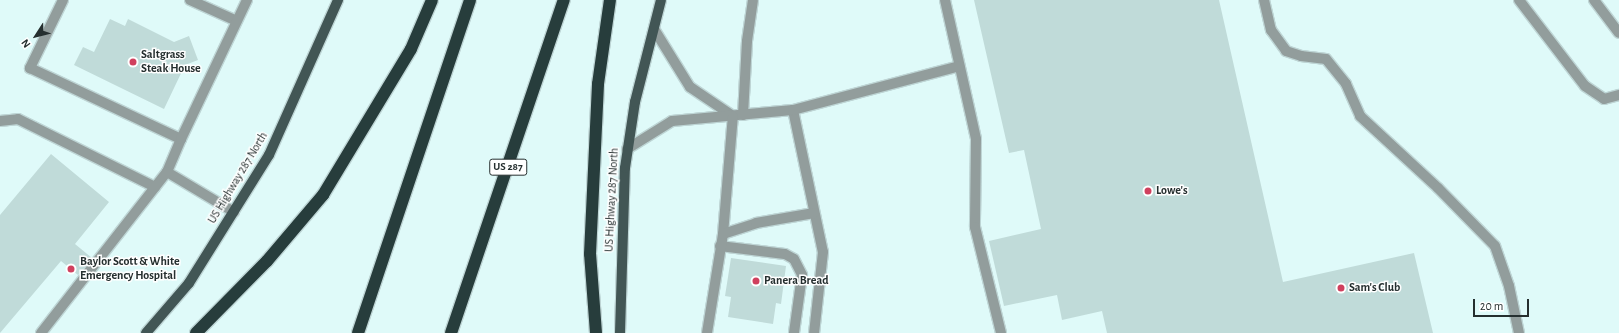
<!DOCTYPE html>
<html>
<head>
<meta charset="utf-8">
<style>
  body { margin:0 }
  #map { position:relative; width:1619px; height:333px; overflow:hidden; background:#dffaf9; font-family:"Alegreya Sans",sans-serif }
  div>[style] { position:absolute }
  .building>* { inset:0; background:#c0dbd9 }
  .roads { filter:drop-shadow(1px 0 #bed5d5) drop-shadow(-1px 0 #bed5d5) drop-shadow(0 1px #bed5d5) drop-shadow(0 -1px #bed5d5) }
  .minor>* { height:10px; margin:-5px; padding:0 5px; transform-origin:5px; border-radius:5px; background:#929d9c }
  .major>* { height:10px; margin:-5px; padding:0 5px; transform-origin:5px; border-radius:5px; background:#425655 }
  .highway>* { height:12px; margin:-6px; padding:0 6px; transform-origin:6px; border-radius:6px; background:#273d3c }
  .dots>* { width:11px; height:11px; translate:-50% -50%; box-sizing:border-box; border:2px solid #fff; border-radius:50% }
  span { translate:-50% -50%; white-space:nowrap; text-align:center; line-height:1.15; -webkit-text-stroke:3px #fff; paint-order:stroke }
  .shield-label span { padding:1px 3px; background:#fff; border:1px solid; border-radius:3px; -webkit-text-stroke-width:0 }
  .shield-label { font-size:11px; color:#252f2f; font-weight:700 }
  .poi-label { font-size:12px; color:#252f2f; font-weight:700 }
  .left { translate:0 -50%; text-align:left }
  .street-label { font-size:12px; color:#252f2f }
  .north { position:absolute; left:16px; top:16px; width:40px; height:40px; -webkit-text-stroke:3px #fff; paint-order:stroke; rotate:234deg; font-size:11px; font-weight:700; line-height:16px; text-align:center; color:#252f2f }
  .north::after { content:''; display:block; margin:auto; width:14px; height:18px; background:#252f2f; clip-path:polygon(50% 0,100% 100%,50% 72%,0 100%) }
  .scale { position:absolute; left:1473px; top:299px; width:56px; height:18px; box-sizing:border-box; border:2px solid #252f2f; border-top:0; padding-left:5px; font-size:12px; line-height:14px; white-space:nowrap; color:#252f2f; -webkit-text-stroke:3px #fff; paint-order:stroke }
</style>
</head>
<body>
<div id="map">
  <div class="building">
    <div style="clip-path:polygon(974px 0,1219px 0,1283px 282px,1414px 253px,1433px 333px,1107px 333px,1102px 311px,1062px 320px,1057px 295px,1004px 306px,989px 241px,1041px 229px,1024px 150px,1009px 153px)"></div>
    <div style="clip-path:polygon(110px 19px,125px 26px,128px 19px,174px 42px,189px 36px,198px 60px,185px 65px,164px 109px,74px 65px,83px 47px,94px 52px)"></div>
    <div style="clip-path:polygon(51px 154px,109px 202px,75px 244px,92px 258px,78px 275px,61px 261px,0 333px,0 215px)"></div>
    <div style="clip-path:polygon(731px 258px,786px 266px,781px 304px,776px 303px,773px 324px,728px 317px,731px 297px,725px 296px)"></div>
  </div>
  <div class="roads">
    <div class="minor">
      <div style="left:63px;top:0;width:76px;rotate:115.9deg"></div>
      <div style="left:30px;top:68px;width:167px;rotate:25.2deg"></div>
      <div style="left:181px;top:139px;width:36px;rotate:113deg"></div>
      <div style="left:167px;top:172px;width:78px;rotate:30.8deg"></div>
      <div style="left:190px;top:0;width:51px;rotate:24.1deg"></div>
      <div style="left:945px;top:0;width:142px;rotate:77.4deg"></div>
      <div style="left:976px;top:139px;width:88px;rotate:90.7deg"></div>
      <div style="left:975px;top:227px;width:109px;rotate:76.2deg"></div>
      <div style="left:1264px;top:0;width:31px;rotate:77deg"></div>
      <div style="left:1271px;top:30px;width:26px;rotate:54deg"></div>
      <div style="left:1286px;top:51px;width:16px;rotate:18deg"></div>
      <div style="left:1301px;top:56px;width:25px;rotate:7deg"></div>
      <div style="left:1326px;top:59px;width:32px;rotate:51deg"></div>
      <div style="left:1346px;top:84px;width:35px;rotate:66deg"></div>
      <div style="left:1360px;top:116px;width:106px;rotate:42.7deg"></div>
      <div style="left:1438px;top:188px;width:81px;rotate:45.5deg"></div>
      <div style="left:1495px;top:246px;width:42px;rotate:70.7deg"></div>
      <div style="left:1509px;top:286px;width:48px;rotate:78deg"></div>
      <div style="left:1519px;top:0;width:108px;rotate:52.5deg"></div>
      <div style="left:1585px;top:86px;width:23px;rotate:34deg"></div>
      <div style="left:1604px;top:99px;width:16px;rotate:-15deg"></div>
      <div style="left:1594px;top:0;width:41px;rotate:52.9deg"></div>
      <div style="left:654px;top:29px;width:68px;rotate:58.2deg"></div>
      <div style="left:690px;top:87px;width:52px;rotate:34deg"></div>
      <div style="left:793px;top:110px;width:145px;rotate:78.1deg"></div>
      <div style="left:823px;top:252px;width:81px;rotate:96.3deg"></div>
      <div style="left:743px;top:115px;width:74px;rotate:-86.9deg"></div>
      <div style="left:747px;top:41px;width:41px;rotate:-81.7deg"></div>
      <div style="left:0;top:121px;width:18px;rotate:-6deg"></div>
      <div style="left:18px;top:119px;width:153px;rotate:26.4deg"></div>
      <div style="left:181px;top:139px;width:154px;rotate:-64.6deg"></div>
      <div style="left:627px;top:149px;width:53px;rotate:-31.9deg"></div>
      <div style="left:672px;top:121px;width:121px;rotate:-5.2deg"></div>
      <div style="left:793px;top:110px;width:172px;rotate:-14.8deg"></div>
      <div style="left:723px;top:234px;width:118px;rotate:-85.2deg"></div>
      <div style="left:720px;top:246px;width:65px;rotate:7deg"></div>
      <div style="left:785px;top:254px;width:10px;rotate:29deg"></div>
      <div style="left:794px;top:259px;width:18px;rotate:63deg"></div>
      <div style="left:802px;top:275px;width:59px;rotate:97.9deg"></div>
      <div style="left:41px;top:333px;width:204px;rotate:-52deg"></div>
      <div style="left:707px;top:333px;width:100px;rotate:-80.8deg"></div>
      <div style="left:723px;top:234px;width:35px;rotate:-18deg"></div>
      <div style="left:756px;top:223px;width:59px;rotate:-9.8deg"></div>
    </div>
    <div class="major">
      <div style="left:146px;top:333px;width:66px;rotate:-49.3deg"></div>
      <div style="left:189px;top:283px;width:151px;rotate:-58deg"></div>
      <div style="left:269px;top:155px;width:170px;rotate:-66deg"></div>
      <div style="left:620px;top:333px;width:165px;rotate:-88.3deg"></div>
      <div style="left:625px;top:168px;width:67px;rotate:-81.4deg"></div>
      <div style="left:635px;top:102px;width:105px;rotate:-75.7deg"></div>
    </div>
    <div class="highway">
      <div style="left:196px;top:333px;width:101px;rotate:-45.4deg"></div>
      <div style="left:267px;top:261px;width:87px;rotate:-49.7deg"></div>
      <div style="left:323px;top:195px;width:170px;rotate:-58.9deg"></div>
      <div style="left:411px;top:49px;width:53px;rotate:-66.8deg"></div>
      <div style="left:358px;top:333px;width:351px;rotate:-71.4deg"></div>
      <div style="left:451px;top:333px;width:352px;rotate:-71.3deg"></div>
      <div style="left:596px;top:333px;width:79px;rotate:-94.3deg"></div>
      <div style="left:590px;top:254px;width:170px;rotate:-87.3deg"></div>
      <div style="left:598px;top:84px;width:85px;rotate:-81.9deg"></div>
    </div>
  </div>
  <div class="dots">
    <div style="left:133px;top:62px;background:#d0405e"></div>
    <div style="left:1148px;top:191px;background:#d0405e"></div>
    <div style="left:71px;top:269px;background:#d0405e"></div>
    <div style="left:756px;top:281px;background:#d0405e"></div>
    <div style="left:1341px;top:288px;background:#d0405e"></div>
  </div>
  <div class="shield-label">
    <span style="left:508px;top:167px">US 287</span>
  </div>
  <div class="poi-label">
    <span class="left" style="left:141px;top:62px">Saltgrass<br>Steak House</span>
    <span class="left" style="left:1156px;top:191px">Lowe's</span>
    <span class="left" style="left:80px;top:269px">Baylor Scott &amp; White<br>Emergency Hospital</span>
    <span class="left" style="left:764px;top:281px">Panera Bread</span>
    <span class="left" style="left:1349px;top:288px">Sam's Club</span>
  </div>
  <div class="street-label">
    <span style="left:238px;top:178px;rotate:-59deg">US Highway 287 North</span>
    <span style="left:612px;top:200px;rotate:-87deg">US Highway 287 North</span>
  </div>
  <div class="north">N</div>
  <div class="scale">20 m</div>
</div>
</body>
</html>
